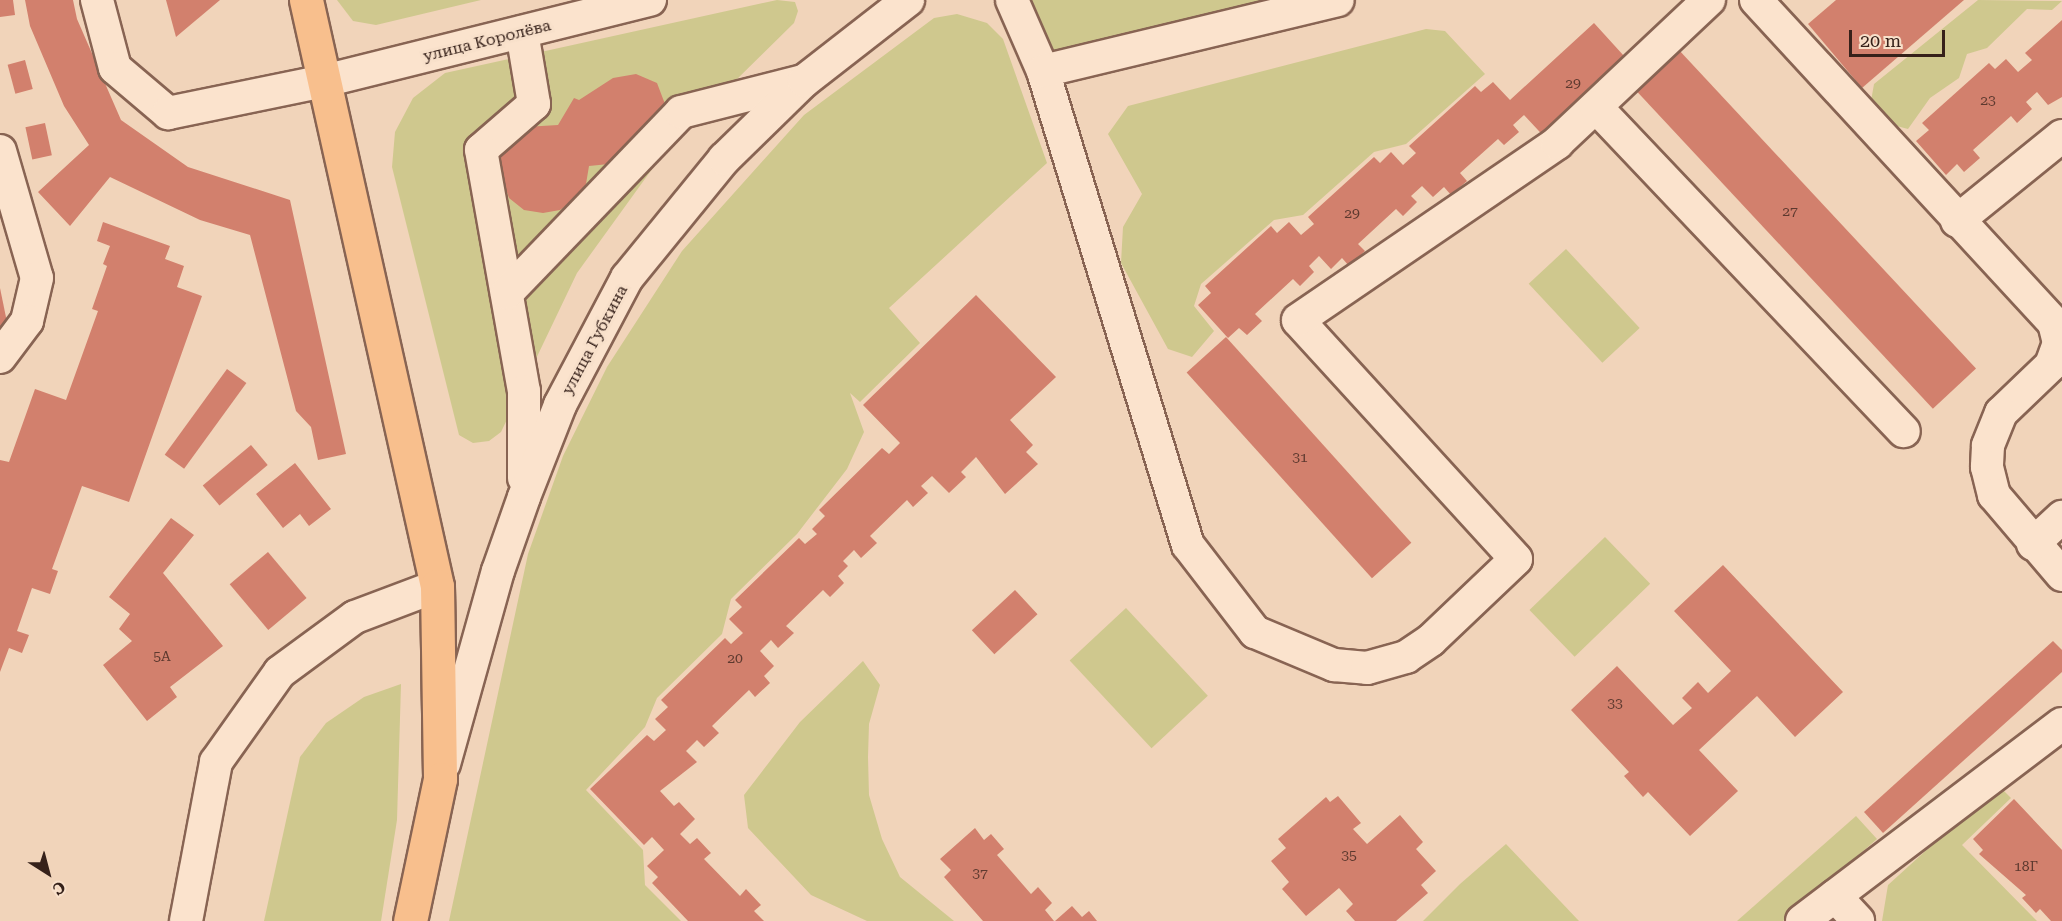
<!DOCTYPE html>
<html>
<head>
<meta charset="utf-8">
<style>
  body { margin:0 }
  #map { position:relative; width:2062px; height:921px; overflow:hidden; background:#f1d4ba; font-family:"Roboto Serif",serif }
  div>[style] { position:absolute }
  .green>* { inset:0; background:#cfc88e; transform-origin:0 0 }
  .building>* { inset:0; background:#d2806d; transform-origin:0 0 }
  .roads { filter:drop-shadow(2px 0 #886453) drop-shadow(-2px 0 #886453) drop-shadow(0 2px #886453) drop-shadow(0 -2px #886453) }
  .minor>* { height:32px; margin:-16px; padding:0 16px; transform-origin:16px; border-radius:16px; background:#fbe3cd }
  .major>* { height:33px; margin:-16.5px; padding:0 16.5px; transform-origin:16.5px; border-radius:16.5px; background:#f8bf8d }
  span { translate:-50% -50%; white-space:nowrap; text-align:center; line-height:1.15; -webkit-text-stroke:6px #f8e0ca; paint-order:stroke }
  .number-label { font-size:14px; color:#5d392f }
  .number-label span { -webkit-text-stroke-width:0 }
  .street-label { font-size:16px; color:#36211a }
  .north { position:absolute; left:18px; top:843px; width:60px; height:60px; -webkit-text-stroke:4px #f8e0ca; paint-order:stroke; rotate:144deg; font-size:16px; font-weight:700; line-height:24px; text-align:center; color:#36211a }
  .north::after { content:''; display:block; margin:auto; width:21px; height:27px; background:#36211a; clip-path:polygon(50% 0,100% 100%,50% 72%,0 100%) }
  .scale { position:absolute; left:1849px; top:30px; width:96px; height:27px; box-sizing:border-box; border:3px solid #36211a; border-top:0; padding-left:8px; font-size:18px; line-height:21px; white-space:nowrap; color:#36211a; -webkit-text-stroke:4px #f8e0ca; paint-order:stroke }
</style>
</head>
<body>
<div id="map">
  <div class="green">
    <div style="clip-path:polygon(337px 0,481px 0,376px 25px,353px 21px)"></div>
    <div style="clip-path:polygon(777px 0,795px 2px,798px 11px,794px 23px,668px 147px,577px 273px,501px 432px,489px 441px,473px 443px,459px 435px,392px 167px,395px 132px,413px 98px,445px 73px)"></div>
    <div style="clip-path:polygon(1024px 0,1315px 0,1048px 64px)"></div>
    <div style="clip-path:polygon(1978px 0,2062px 1px,2052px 10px,2027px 9px,1987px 48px,1967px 54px,1959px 78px,1930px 98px,1908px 129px,1893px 125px,1871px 101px,1874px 84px)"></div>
    <div style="clip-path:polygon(957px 14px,987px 23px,1003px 39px,1047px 163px,889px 308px,920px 343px,860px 402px,850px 393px,864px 432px,847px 469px,797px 534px,731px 599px,722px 634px,657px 698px,645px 727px,586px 790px,643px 850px,645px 885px,681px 921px,449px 921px,528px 554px,563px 456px,607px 367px,682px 251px,804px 115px,934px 18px)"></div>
    <div style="clip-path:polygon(1426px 29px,1445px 31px,1485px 74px,1406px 144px,1374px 152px,1303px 215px,1274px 220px,1201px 284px,1194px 306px,1214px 331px,1192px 357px,1168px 349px,1121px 263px,1123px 227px,1142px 194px,1108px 134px,1128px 106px)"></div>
    <div style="left:1566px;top:249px;width:108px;height:51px;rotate:47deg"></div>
    <div style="left:1605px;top:537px;width:65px;height:105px;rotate:46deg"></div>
    <div style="left:1126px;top:608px;width:120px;height:77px;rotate:47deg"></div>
    <div style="clip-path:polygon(863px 661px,880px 685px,869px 724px,868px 757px,869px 795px,882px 839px,900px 877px,954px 921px,867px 921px,811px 895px,748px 828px,744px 795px,800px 722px)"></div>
    <div style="clip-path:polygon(401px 684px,397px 820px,381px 921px,264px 921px,300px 757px,326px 723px,364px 697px)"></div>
    <div style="clip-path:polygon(1998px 785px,2011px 798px,1962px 845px,2037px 921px,1882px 921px,1888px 885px)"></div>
    <div style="clip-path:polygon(1856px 816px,1877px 839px,1783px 921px,1737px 921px)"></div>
    <div style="clip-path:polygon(1506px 844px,1579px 921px,1423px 921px,1460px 884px)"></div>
  </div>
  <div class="building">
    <div style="clip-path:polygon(0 0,13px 0,15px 15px,0 17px)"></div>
    <div style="clip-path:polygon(25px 0,73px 0,77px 19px,121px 120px,188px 167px,290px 200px,346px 454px,318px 460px,311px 427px,296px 411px,250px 235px,200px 220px,110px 177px,70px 226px,38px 192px,89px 145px,64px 106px,30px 26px)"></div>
    <div style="clip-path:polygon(166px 0,220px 0,176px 37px)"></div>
    <div style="clip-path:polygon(1836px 0,1964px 0,1862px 88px,1808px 24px)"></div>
    <div style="clip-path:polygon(2062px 20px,2062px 97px,2048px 105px,2037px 92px,2026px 102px,2032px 109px,2017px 123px,2011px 116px,1973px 150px,1980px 158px,1964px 172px,1957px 164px,1946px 175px,1916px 141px,1929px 130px,1922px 123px,1989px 63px,1995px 69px,2006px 59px,2018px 72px,2032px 60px,2025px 53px)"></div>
    <div style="clip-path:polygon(1594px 23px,1634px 67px,1551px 144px,1524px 115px,1513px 125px,1519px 132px,1504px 145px,1498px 139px,1460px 173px,1467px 181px,1451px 195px,1444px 187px,1433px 197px,1422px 186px,1411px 196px,1417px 202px,1403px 216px,1396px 209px,1358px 244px,1365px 251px,1349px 266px,1342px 258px,1331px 269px,1319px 256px,1309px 266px,1314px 272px,1300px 286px,1293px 279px,1255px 314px,1262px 321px,1247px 335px,1239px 328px,1228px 338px,1198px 305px,1211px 293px,1205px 286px,1271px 226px,1277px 233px,1289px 222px,1301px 235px,1314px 224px,1308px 217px,1374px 157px,1380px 163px,1391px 152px,1403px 165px,1416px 153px,1409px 146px,1475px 86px,1481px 92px,1493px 82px,1510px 100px)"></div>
    <div style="left:1678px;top:49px;width:437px;height:59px;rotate:47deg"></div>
    <div style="left:25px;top:60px;width:30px;height:18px;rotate:75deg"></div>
    <div style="clip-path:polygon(636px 74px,657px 83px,665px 104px,619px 163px,589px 166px,586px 184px,576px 199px,560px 210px,543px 213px,524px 210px,509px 198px,498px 167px,501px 150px,525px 127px,558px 125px,574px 98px,579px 100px,613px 78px)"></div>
    <div style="left:45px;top:123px;width:33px;height:20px;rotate:78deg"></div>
    <div style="clip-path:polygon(103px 222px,170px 246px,165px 259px,184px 266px,177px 287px,202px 296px,129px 502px,82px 486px,52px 569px,58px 571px,50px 594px,32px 588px,17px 631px,29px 635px,22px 653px,9px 648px,0 672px,0 460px,9px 462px,35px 389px,66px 400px,98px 311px,92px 309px,107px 266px,103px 264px,110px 246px,97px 241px)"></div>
    <div style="clip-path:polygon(0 288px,8px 327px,0 329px)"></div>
    <div style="clip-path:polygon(976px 295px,1056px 377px,1010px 420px,1033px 445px,1026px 452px,1038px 464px,1005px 494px,976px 457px,961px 472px,966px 477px,949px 493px,932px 476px,921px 486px,928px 493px,913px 507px,907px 500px,870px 536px,877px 543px,861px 558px,854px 550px,843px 561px,848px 566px,838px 576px,844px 583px,830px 597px,823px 590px,786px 626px,794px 633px,778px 648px,771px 640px,760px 651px,774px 666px,764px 676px,770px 683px,755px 697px,749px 690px,712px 726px,719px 733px,704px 747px,697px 740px,686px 751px,697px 762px,660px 791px,674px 806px,679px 802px,695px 819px,680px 834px,690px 844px,697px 838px,711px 853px,704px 859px,740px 896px,746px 889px,761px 905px,754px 911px,764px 921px,688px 921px,652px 883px,658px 877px,647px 866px,664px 850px,652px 837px,644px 845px,590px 789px,647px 735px,654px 741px,666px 730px,655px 719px,668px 707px,661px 700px,725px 638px,731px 644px,743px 633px,729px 619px,742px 607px,735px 600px,799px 538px,805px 544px,817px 534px,812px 529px,825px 516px,819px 510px,882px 448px,889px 454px,900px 443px,863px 405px)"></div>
    <div style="left:1226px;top:337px;width:277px;height:53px;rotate:48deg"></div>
    <div style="left:227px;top:369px;width:24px;height:106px;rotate:36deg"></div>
    <div style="left:251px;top:445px;width:26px;height:63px;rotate:50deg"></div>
    <div style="clip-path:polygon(295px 463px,331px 509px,309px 526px,300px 514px,283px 528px,256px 494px)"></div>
    <div style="clip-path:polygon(171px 518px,194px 535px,163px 573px,223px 646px,170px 687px,177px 697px,147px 721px,103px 665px,132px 641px,119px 629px,130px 614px,109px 597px)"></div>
    <div style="left:268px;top:552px;width:60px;height:50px;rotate:50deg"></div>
    <div style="clip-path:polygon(1723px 565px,1843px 692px,1795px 737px,1757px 696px,1699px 750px,1738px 791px,1690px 836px,1648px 792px,1643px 797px,1624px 776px,1629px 772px,1571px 710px,1617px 666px,1673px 725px,1692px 708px,1682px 698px,1698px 682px,1708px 693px,1731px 671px,1674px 611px)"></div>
    <div style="left:1015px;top:590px;width:33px;height:59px;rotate:47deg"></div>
    <div style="clip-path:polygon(2053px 641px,2062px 650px,2062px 672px,1883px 833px,1864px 812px)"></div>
    <div style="clip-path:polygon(1338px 796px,1361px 823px,1353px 829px,1367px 844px,1400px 815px,1423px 842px,1416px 849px,1436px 871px,1421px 885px,1428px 893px,1396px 921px,1355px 921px,1346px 911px,1353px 904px,1339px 888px,1306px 916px,1282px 889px,1289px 882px,1271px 861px,1286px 848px,1278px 839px,1326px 797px,1330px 802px)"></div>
    <div style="clip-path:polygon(2014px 799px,2062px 850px,2062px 921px,2051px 921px,2040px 909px,2036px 913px,2022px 898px,2026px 895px,1979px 854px,1983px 850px,1973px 839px)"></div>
    <div style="clip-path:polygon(975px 828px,984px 840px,991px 834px,1004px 849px,997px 855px,1031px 894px,1038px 887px,1052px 903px,1045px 910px,1054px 921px,983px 921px,944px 877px,951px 870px,940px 859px)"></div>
    <div style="clip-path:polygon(1072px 906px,1082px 917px,1089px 911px,1097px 921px,1055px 921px)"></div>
  </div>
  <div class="roads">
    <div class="minor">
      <div style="left:97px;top:0;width:70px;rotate:75.2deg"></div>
      <div style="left:115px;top:68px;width:70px;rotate:40.3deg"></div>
      <div style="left:168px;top:113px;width:159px;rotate:-11.6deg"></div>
      <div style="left:324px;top:81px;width:336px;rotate:-14deg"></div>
      <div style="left:1012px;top:0;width:77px;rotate:66.4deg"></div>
      <div style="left:1043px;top:71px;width:496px;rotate:73deg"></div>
      <div style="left:1188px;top:545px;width:110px;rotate:52.4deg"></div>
      <div style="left:1255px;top:632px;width:86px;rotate:22.7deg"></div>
      <div style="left:1334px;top:665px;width:33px;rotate:5deg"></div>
      <div style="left:1367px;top:668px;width:41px;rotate:-15.8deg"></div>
      <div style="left:1406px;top:657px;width:30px;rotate:-34deg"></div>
      <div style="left:1431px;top:640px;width:117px;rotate:-43.6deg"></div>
      <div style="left:1516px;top:559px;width:323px;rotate:-132.4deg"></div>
      <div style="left:1298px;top:320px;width:314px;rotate:-34.3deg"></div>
      <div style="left:1557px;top:143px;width:209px;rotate:-43.3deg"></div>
      <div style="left:1756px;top:0;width:439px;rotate:47.3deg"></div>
      <div style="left:2054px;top:323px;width:21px;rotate:76deg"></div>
      <div style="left:2059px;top:343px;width:23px;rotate:110deg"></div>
      <div style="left:2051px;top:365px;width:69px;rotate:136.2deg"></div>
      <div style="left:2001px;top:413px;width:35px;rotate:112deg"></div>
      <div style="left:1988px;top:446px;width:21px;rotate:93deg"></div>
      <div style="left:1987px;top:467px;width:29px;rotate:76deg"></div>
      <div style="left:1994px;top:495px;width:105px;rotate:49.6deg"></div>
      <div style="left:522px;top:32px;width:73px;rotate:80.5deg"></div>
      <div style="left:534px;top:104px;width:70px;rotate:139deg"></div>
      <div style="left:481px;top:150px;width:245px;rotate:79.9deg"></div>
      <div style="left:524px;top:391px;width:87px;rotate:90deg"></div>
      <div style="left:1043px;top:71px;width:303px;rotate:-13.5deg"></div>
      <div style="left:1596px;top:107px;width:447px;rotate:46.5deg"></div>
      <div style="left:0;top:151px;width:132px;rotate:73.8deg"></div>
      <div style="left:37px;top:278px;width:44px;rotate:103.1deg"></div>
      <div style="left:27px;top:321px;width:45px;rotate:126.9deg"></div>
      <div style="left:1957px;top:221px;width:135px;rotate:-39deg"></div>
      <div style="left:507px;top:293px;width:251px;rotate:-46.1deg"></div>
      <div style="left:681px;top:112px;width:126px;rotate:-14.3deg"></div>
      <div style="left:2033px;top:544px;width:40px;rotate:-43deg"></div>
      <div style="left:444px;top:764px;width:200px;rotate:-74.4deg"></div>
      <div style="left:498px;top:571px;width:78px;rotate:-70.6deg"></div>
      <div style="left:524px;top:497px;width:99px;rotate:-68.6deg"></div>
      <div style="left:560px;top:405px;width:144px;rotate:-62.2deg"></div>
      <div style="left:627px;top:278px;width:154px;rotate:-50.8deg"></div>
      <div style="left:724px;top:159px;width:112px;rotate:-44.3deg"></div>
      <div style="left:804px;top:81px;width:132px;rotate:-37.9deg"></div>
      <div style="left:1835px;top:896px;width:34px;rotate:47deg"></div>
      <div style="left:186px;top:921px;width:162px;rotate:-79.3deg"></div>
      <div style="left:216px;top:762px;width:110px;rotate:-54.6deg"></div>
      <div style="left:280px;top:672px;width:93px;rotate:-36.3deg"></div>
      <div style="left:355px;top:617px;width:88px;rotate:-20.7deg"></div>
      <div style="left:1802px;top:921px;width:326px;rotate:-37.2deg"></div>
    </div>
    <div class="major">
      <div style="left:306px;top:0;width:600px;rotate:77.4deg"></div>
      <div style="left:437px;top:586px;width:193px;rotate:89.1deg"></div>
      <div style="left:440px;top:779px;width:145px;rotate:101.9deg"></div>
    </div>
  </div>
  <div class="number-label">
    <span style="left:1573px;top:83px">29</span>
    <span style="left:1988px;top:100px">23</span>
    <span style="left:1790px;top:211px">27</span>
    <span style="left:1352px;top:213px">29</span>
    <span style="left:1300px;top:457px">31</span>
    <span style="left:162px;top:656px">5А</span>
    <span style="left:735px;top:658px">20</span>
    <span style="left:1615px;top:703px">33</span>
    <span style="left:1349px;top:855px">35</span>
    <span style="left:2026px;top:866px">18Г</span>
    <span style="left:980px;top:873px">37</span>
  </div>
  <div class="street-label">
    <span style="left:487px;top:41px;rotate:-14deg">улица Королёва</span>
    <span style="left:595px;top:340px;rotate:-62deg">улица Губкина</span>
  </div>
  <div class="north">С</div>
  <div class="scale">20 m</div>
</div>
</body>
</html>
